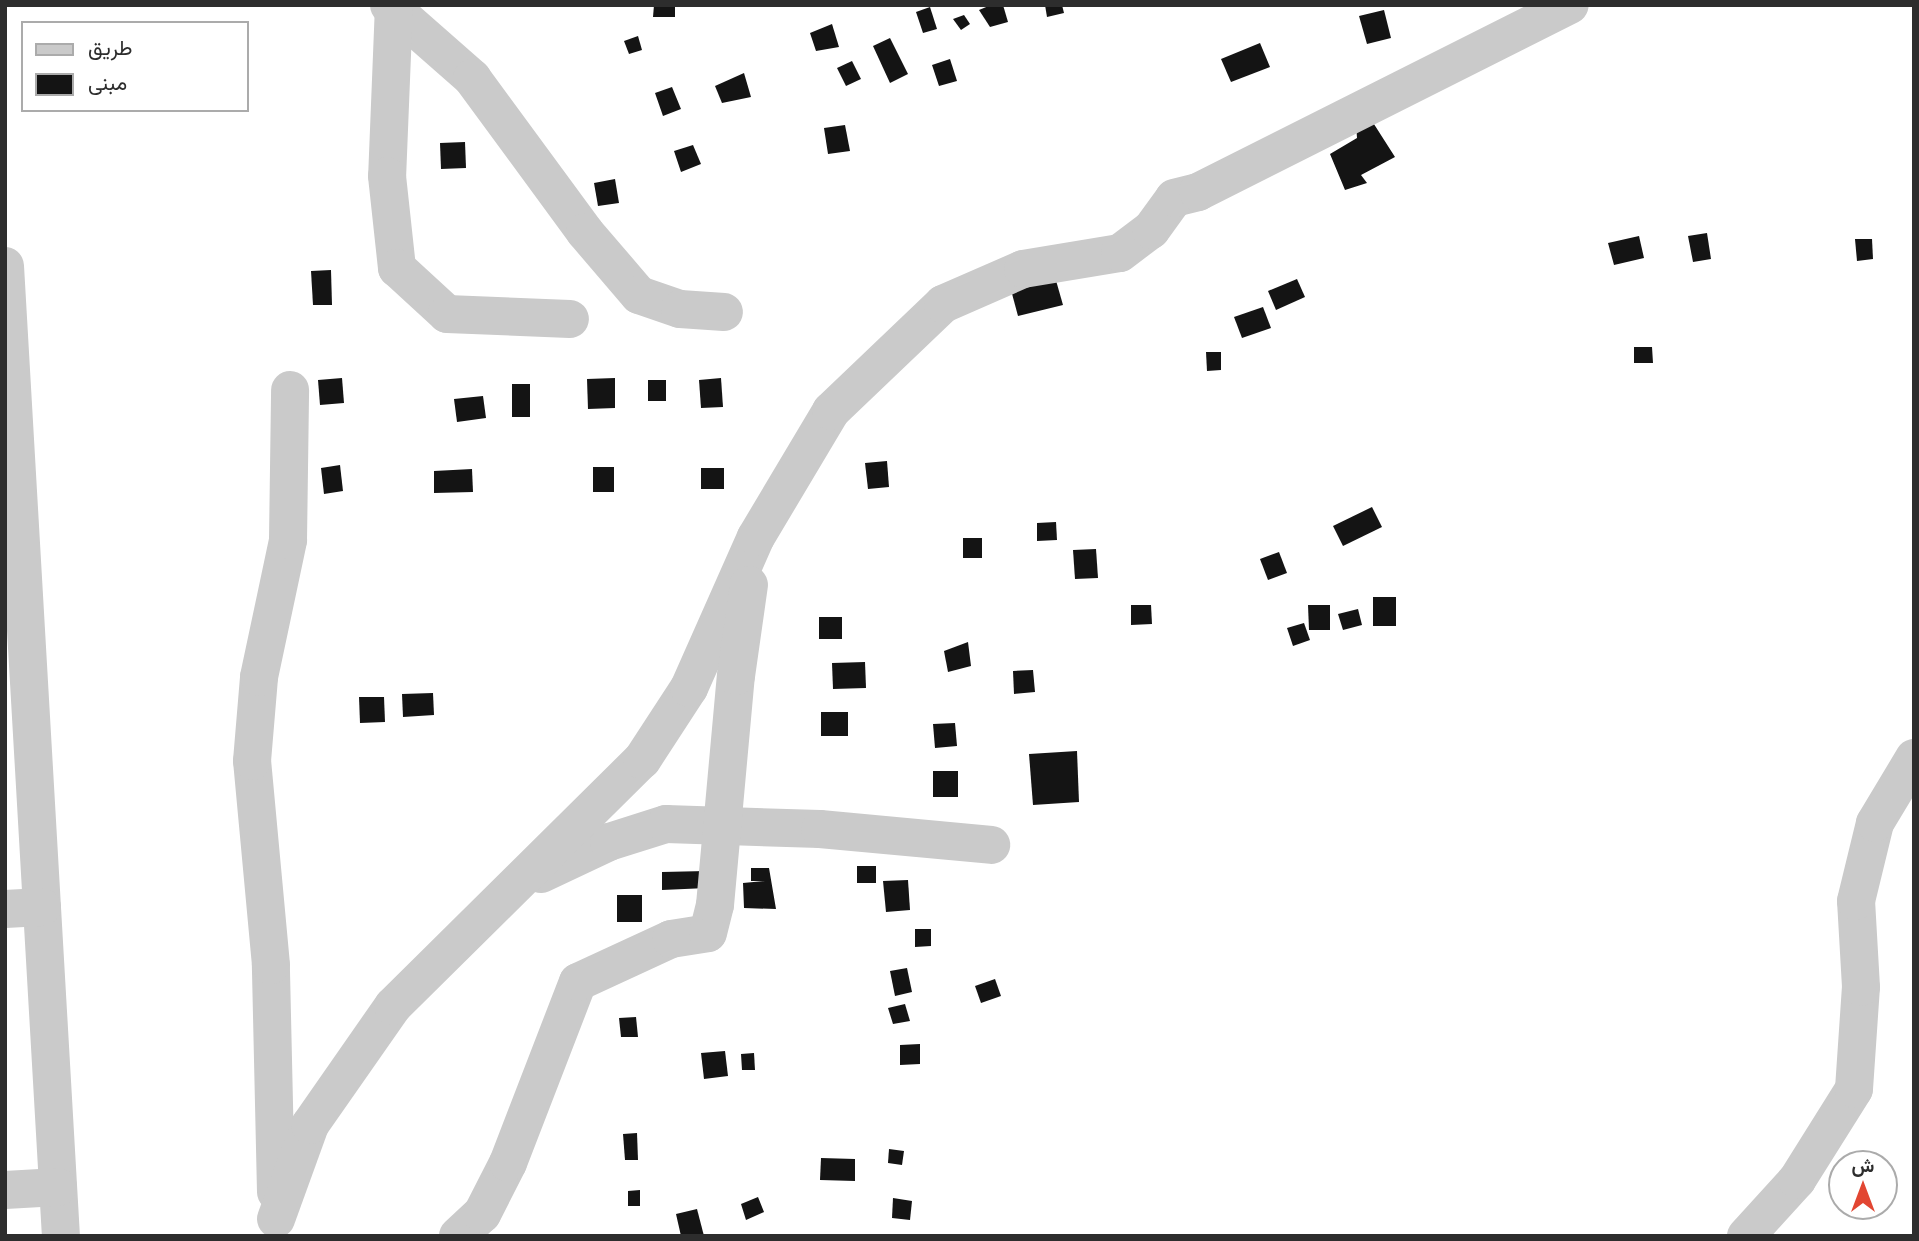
<!DOCTYPE html>
<html>
<head>
<meta charset="utf-8">
<style>
	body { margin:0 }
	#map { position:relative; width:1919px; height:1241px; overflow:hidden; background:#fff; font-family:Signika,Vazirmatn,sans-serif }
	div>[style] { position:absolute }
	.building>* { inset:0; background:#141414 }
	.street>* { height:38px; margin:-19px; padding:0 19px; transform-origin:19px; border-radius:19px; background:#cacaca }
	span { translate:-50% -50%; white-space:nowrap; text-align:center; line-height:1.15; -webkit-text-stroke:7px #fff; paint-order:stroke }
	.frame { position:absolute; inset:0; border:7px solid #2d2d2d; pointer-events:none }
	.legend { position:absolute; left:21px; top:21px; width:228px; height:91px; box-sizing:border-box; background:#fff; border:2px solid #ababab; margin:0; padding:9px 12px; list-style:none; font-size:21px; color:#2d2d2d }
	.legend li { display:flex; align-items:center; gap:14px; height:35px }
	.legend b { width:35px; border:2px solid #ababab }
	.north { position:absolute; left:1828px; top:1150px; width:70px; height:70px; box-sizing:border-box; background:#fff; border:2px solid #ababab; border-radius:50%; rotate:0deg; font-size:19px; font-weight:700; line-height:28px; text-align:center; color:#2d2d2d }
	.north::after { content:''; display:block; margin:auto; width:24px; height:32px; background:#e24632; clip-path:polygon(50% 0,100% 100%,50% 72%,0 100%) }
</style>
</head>
<body>
<div id="map">
	<div class="building">
		<i style="clip-path:polygon(654px 5px,675px 5px,675px 17px,653px 17px)"></i>
		<i style="clip-path:polygon(991px 5px,1003px 5px,1008px 22px,990px 27px,979px 10px)"></i>
		<i style="clip-path:polygon(1045px 5px,1062px 5px,1064px 13px,1047px 17px)"></i>
		<i style="clip-path:polygon(930px 7px,937px 29px,923px 33px,916px 12px)"></i>
		<i style="clip-path:polygon(1384px 10px,1391px 38px,1367px 44px,1359px 16px)"></i>
		<i style="clip-path:polygon(964px 15px,970px 24px,961px 30px,953px 19px)"></i>
		<i style="clip-path:polygon(832px 24px,839px 47px,816px 51px,810px 33px)"></i>
		<i style="clip-path:polygon(638px 36px,642px 50px,629px 54px,624px 41px)"></i>
		<i style="clip-path:polygon(890px 38px,908px 74px,890px 83px,873px 46px)"></i>
		<i style="clip-path:polygon(1260px 43px,1270px 67px,1231px 82px,1221px 59px)"></i>
		<i style="clip-path:polygon(950px 59px,957px 81px,939px 86px,932px 65px)"></i>
		<i style="clip-path:polygon(852px 61px,861px 79px,846px 86px,837px 68px)"></i>
		<i style="clip-path:polygon(744px 73px,751px 97px,722px 103px,715px 86px)"></i>
		<i style="clip-path:polygon(672px 87px,681px 109px,663px 116px,655px 93px)"></i>
		<i style="clip-path:polygon(1372px 121px,1395px 157px,1361px 175px,1367px 183px,1345px 190px,1330px 154px,1357px 138px,1356px 124px)"></i>
		<i style="clip-path:polygon(845px 125px,850px 151px,828px 154px,824px 128px)"></i>
		<i style="clip-path:polygon(465px 142px,466px 168px,441px 169px,440px 143px)"></i>
		<i style="clip-path:polygon(693px 145px,701px 164px,681px 172px,674px 151px)"></i>
		<i style="clip-path:polygon(615px 179px,619px 203px,598px 206px,594px 183px)"></i>
		<i style="clip-path:polygon(1707px 233px,1711px 259px,1693px 262px,1688px 236px)"></i>
		<i style="clip-path:polygon(1639px 236px,1644px 258px,1614px 265px,1608px 243px)"></i>
		<i style="clip-path:polygon(1855px 239px,1872px 239px,1873px 259px,1857px 261px)"></i>
		<i style="clip-path:polygon(331px 270px,332px 305px,313px 305px,311px 271px)"></i>
		<i style="clip-path:polygon(1055px 277px,1063px 305px,1018px 316px,1011px 290px)"></i>
		<i style="clip-path:polygon(1297px 279px,1305px 297px,1276px 310px,1268px 291px)"></i>
		<i style="clip-path:polygon(1263px 307px,1271px 328px,1242px 338px,1234px 317px)"></i>
		<i style="clip-path:polygon(1634px 347px,1652px 347px,1653px 363px,1634px 363px)"></i>
		<i style="clip-path:polygon(1206px 352px,1221px 352px,1221px 370px,1207px 371px)"></i>
		<i style="clip-path:polygon(342px 378px,344px 403px,320px 405px,318px 380px)"></i>
		<i style="clip-path:polygon(615px 378px,615px 408px,588px 409px,587px 379px)"></i>
		<i style="clip-path:polygon(721px 378px,723px 407px,701px 408px,699px 380px)"></i>
		<i style="clip-path:polygon(648px 380px,666px 380px,666px 401px,648px 401px)"></i>
		<i style="clip-path:polygon(512px 384px,530px 384px,530px 417px,512px 417px)"></i>
		<i style="clip-path:polygon(483px 396px,486px 418px,457px 422px,454px 399px)"></i>
		<i style="clip-path:polygon(887px 461px,889px 487px,868px 489px,865px 463px)"></i>
		<i style="clip-path:polygon(340px 465px,343px 491px,324px 494px,321px 468px)"></i>
		<i style="clip-path:polygon(593px 467px,614px 467px,614px 492px,593px 492px)"></i>
		<i style="clip-path:polygon(701px 468px,724px 468px,724px 489px,701px 489px)"></i>
		<i style="clip-path:polygon(472px 469px,473px 492px,434px 493px,434px 471px)"></i>
		<i style="clip-path:polygon(1372px 507px,1382px 527px,1343px 546px,1333px 526px)"></i>
		<i style="clip-path:polygon(1056px 522px,1057px 540px,1037px 541px,1037px 523px)"></i>
		<i style="clip-path:polygon(963px 538px,982px 538px,982px 558px,963px 558px)"></i>
		<i style="clip-path:polygon(1096px 549px,1098px 578px,1075px 579px,1073px 550px)"></i>
		<i style="clip-path:polygon(1279px 552px,1287px 573px,1268px 580px,1260px 559px)"></i>
		<i style="clip-path:polygon(1373px 597px,1396px 597px,1396px 626px,1373px 626px)"></i>
		<i style="clip-path:polygon(1131px 605px,1151px 605px,1152px 624px,1131px 625px)"></i>
		<i style="clip-path:polygon(1308px 605px,1330px 605px,1330px 630px,1309px 630px)"></i>
		<i style="clip-path:polygon(1358px 609px,1362px 625px,1343px 630px,1338px 614px)"></i>
		<i style="clip-path:polygon(819px 617px,842px 617px,842px 639px,819px 639px)"></i>
		<i style="clip-path:polygon(1304px 623px,1310px 640px,1293px 646px,1287px 628px)"></i>
		<i style="clip-path:polygon(968px 642px,971px 666px,948px 672px,944px 651px)"></i>
		<i style="clip-path:polygon(865px 662px,866px 688px,833px 689px,832px 663px)"></i>
		<i style="clip-path:polygon(1033px 670px,1035px 692px,1014px 694px,1013px 671px)"></i>
		<i style="clip-path:polygon(433px 693px,434px 715px,403px 717px,402px 694px)"></i>
		<i style="clip-path:polygon(359px 697px,384px 697px,385px 722px,360px 723px)"></i>
		<i style="clip-path:polygon(821px 712px,848px 712px,848px 736px,821px 736px)"></i>
		<i style="clip-path:polygon(955px 723px,957px 746px,935px 748px,933px 724px)"></i>
		<i style="clip-path:polygon(1077px 751px,1079px 802px,1033px 805px,1029px 754px)"></i>
		<i style="clip-path:polygon(933px 771px,958px 771px,958px 797px,933px 797px)"></i>
		<i style="clip-path:polygon(857px 866px,876px 866px,876px 883px,857px 883px)"></i>
		<i style="clip-path:polygon(751px 868px,769px 868px,776px 909px,744px 908px,743px 883px,765px 881px,751px 881px)"></i>
		<i style="clip-path:polygon(706px 871px,707px 888px,662px 890px,662px 872px)"></i>
		<i style="clip-path:polygon(908px 880px,910px 910px,886px 912px,883px 881px)"></i>
		<i style="clip-path:polygon(617px 895px,642px 895px,642px 922px,617px 922px)"></i>
		<i style="clip-path:polygon(915px 929px,931px 929px,931px 946px,915px 947px)"></i>
		<i style="clip-path:polygon(907px 968px,912px 992px,895px 996px,890px 971px)"></i>
		<i style="clip-path:polygon(995px 979px,1001px 996px,981px 1003px,975px 986px)"></i>
		<i style="clip-path:polygon(905px 1004px,910px 1021px,893px 1024px,888px 1008px)"></i>
		<i style="clip-path:polygon(636px 1017px,638px 1037px,621px 1037px,619px 1018px)"></i>
		<i style="clip-path:polygon(920px 1044px,920px 1064px,900px 1065px,900px 1045px)"></i>
		<i style="clip-path:polygon(725px 1051px,728px 1076px,704px 1079px,701px 1053px)"></i>
		<i style="clip-path:polygon(754px 1053px,755px 1070px,742px 1070px,741px 1054px)"></i>
		<i style="clip-path:polygon(637px 1133px,638px 1160px,625px 1160px,623px 1134px)"></i>
		<i style="clip-path:polygon(889px 1149px,904px 1151px,902px 1165px,888px 1163px)"></i>
		<i style="clip-path:polygon(821px 1158px,855px 1159px,855px 1181px,820px 1180px)"></i>
		<i style="clip-path:polygon(640px 1190px,640px 1206px,628px 1206px,628px 1191px)"></i>
		<i style="clip-path:polygon(758px 1197px,764px 1212px,746px 1220px,741px 1204px)"></i>
		<i style="clip-path:polygon(893px 1198px,912px 1201px,910px 1220px,892px 1218px)"></i>
		<i style="clip-path:polygon(697px 1209px,704px 1236px,681px 1236px,676px 1214px)"></i>
	</div>
	<div class="street">
		<i style="left:389px;top:5px;width:111px;rotate:41.3deg"></i>
		<i style="left:472px;top:78px;width:191px;rotate:53.7deg"></i>
		<i style="left:585px;top:232px;width:83px;rotate:49.4deg"></i>
		<i style="left:639px;top:295px;width:43px;rotate:18.9deg"></i>
		<i style="left:680px;top:309px;width:44px;rotate:3.9deg"></i>
		<i style="left:394px;top:5px;width:171px;rotate:92.3deg"></i>
		<i style="left:387px;top:176px;width:93px;rotate:83.8deg"></i>
		<i style="left:397px;top:268px;width:68px;rotate:42.6deg"></i>
		<i style="left:447px;top:314px;width:123px;rotate:2.3deg"></i>
		<i style="left:5px;top:266px;width:972px;rotate:86.7deg"></i>
		<i style="left:541px;top:874px;width:75px;rotate:-25.2deg"></i>
		<i style="left:609px;top:842px;width:60px;rotate:-17.5deg"></i>
		<i style="left:666px;top:824px;width:154px;rotate:1.9deg"></i>
		<i style="left:820px;top:829px;width:172px;rotate:5.3deg"></i>
		<i style="left:5px;top:909px;width:37px;rotate:-3deg"></i>
		<i style="left:5px;top:1190px;width:53px;rotate:-3.2deg"></i>
		<i style="left:276px;top:1192px;width:227px;rotate:-91.3deg"></i>
		<i style="left:271px;top:965px;width:205px;rotate:-95.3deg"></i>
		<i style="left:252px;top:761px;width:84px;rotate:-85.2deg"></i>
		<i style="left:259px;top:677px;width:140px;rotate:-78deg"></i>
		<i style="left:288px;top:540px;width:150px;rotate:-89.2deg"></i>
		<i style="left:276px;top:1219px;width:100px;rotate:-70.1deg"></i>
		<i style="left:310px;top:1125px;width:145px;rotate:-55.1deg"></i>
		<i style="left:393px;top:1006px;width:350px;rotate:-44.7deg"></i>
		<i style="left:642px;top:760px;width:86px;rotate:-56.9deg"></i>
		<i style="left:689px;top:688px;width:165px;rotate:-66.1deg"></i>
		<i style="left:756px;top:537px;width:147px;rotate:-59.2deg"></i>
		<i style="left:831px;top:411px;width:155px;rotate:-43.7deg"></i>
		<i style="left:943px;top:304px;width:87px;rotate:-23.6deg"></i>
		<i style="left:1023px;top:269px;width:98px;rotate:-9.4deg"></i>
		<i style="left:1120px;top:253px;width:39px;rotate:-37deg"></i>
		<i style="left:1151px;top:230px;width:39px;rotate:-54deg"></i>
		<i style="left:1174px;top:198px;width:25px;rotate:-14deg"></i>
		<i style="left:1198px;top:192px;width:416px;rotate:-26.7deg"></i>
		<i style="left:458px;top:1236px;width:33px;rotate:-43deg"></i>
		<i style="left:482px;top:1214px;width:57px;rotate:-63deg"></i>
		<i style="left:508px;top:1163px;width:194px;rotate:-68.9deg"></i>
		<i style="left:578px;top:982px;width:102px;rotate:-24.8deg"></i>
		<i style="left:671px;top:939px;width:37px;rotate:-9deg"></i>
		<i style="left:708px;top:933px;width:29px;rotate:-76deg"></i>
		<i style="left:715px;top:905px;width:230px;rotate:-84.8deg"></i>
		<i style="left:736px;top:676px;width:92px;rotate:-81.9deg"></i>
		<i style="left:1746px;top:1236px;width:76px;rotate:-47.7deg"></i>
		<i style="left:1797px;top:1180px;width:107px;rotate:-57.9deg"></i>
		<i style="left:1854px;top:1089px;width:102px;rotate:-86.1deg"></i>
		<i style="left:1861px;top:987px;width:86px;rotate:-93.3deg"></i>
		<i style="left:1856px;top:901px;width:80px;rotate:-76.3deg"></i>
		<i style="left:1875px;top:823px;width:76px;rotate:-59deg"></i>
	</div>
	<div class="frame"></div>
	<ul class="legend">
	<li><b style="height:9px;background:#cacaca"></b>طريق</li>
	<li><b style="height:19px;background:#141414"></b>مبنى</li>
	</ul>
	<div class="north">ش</div>
</div>
</body>
</html>
